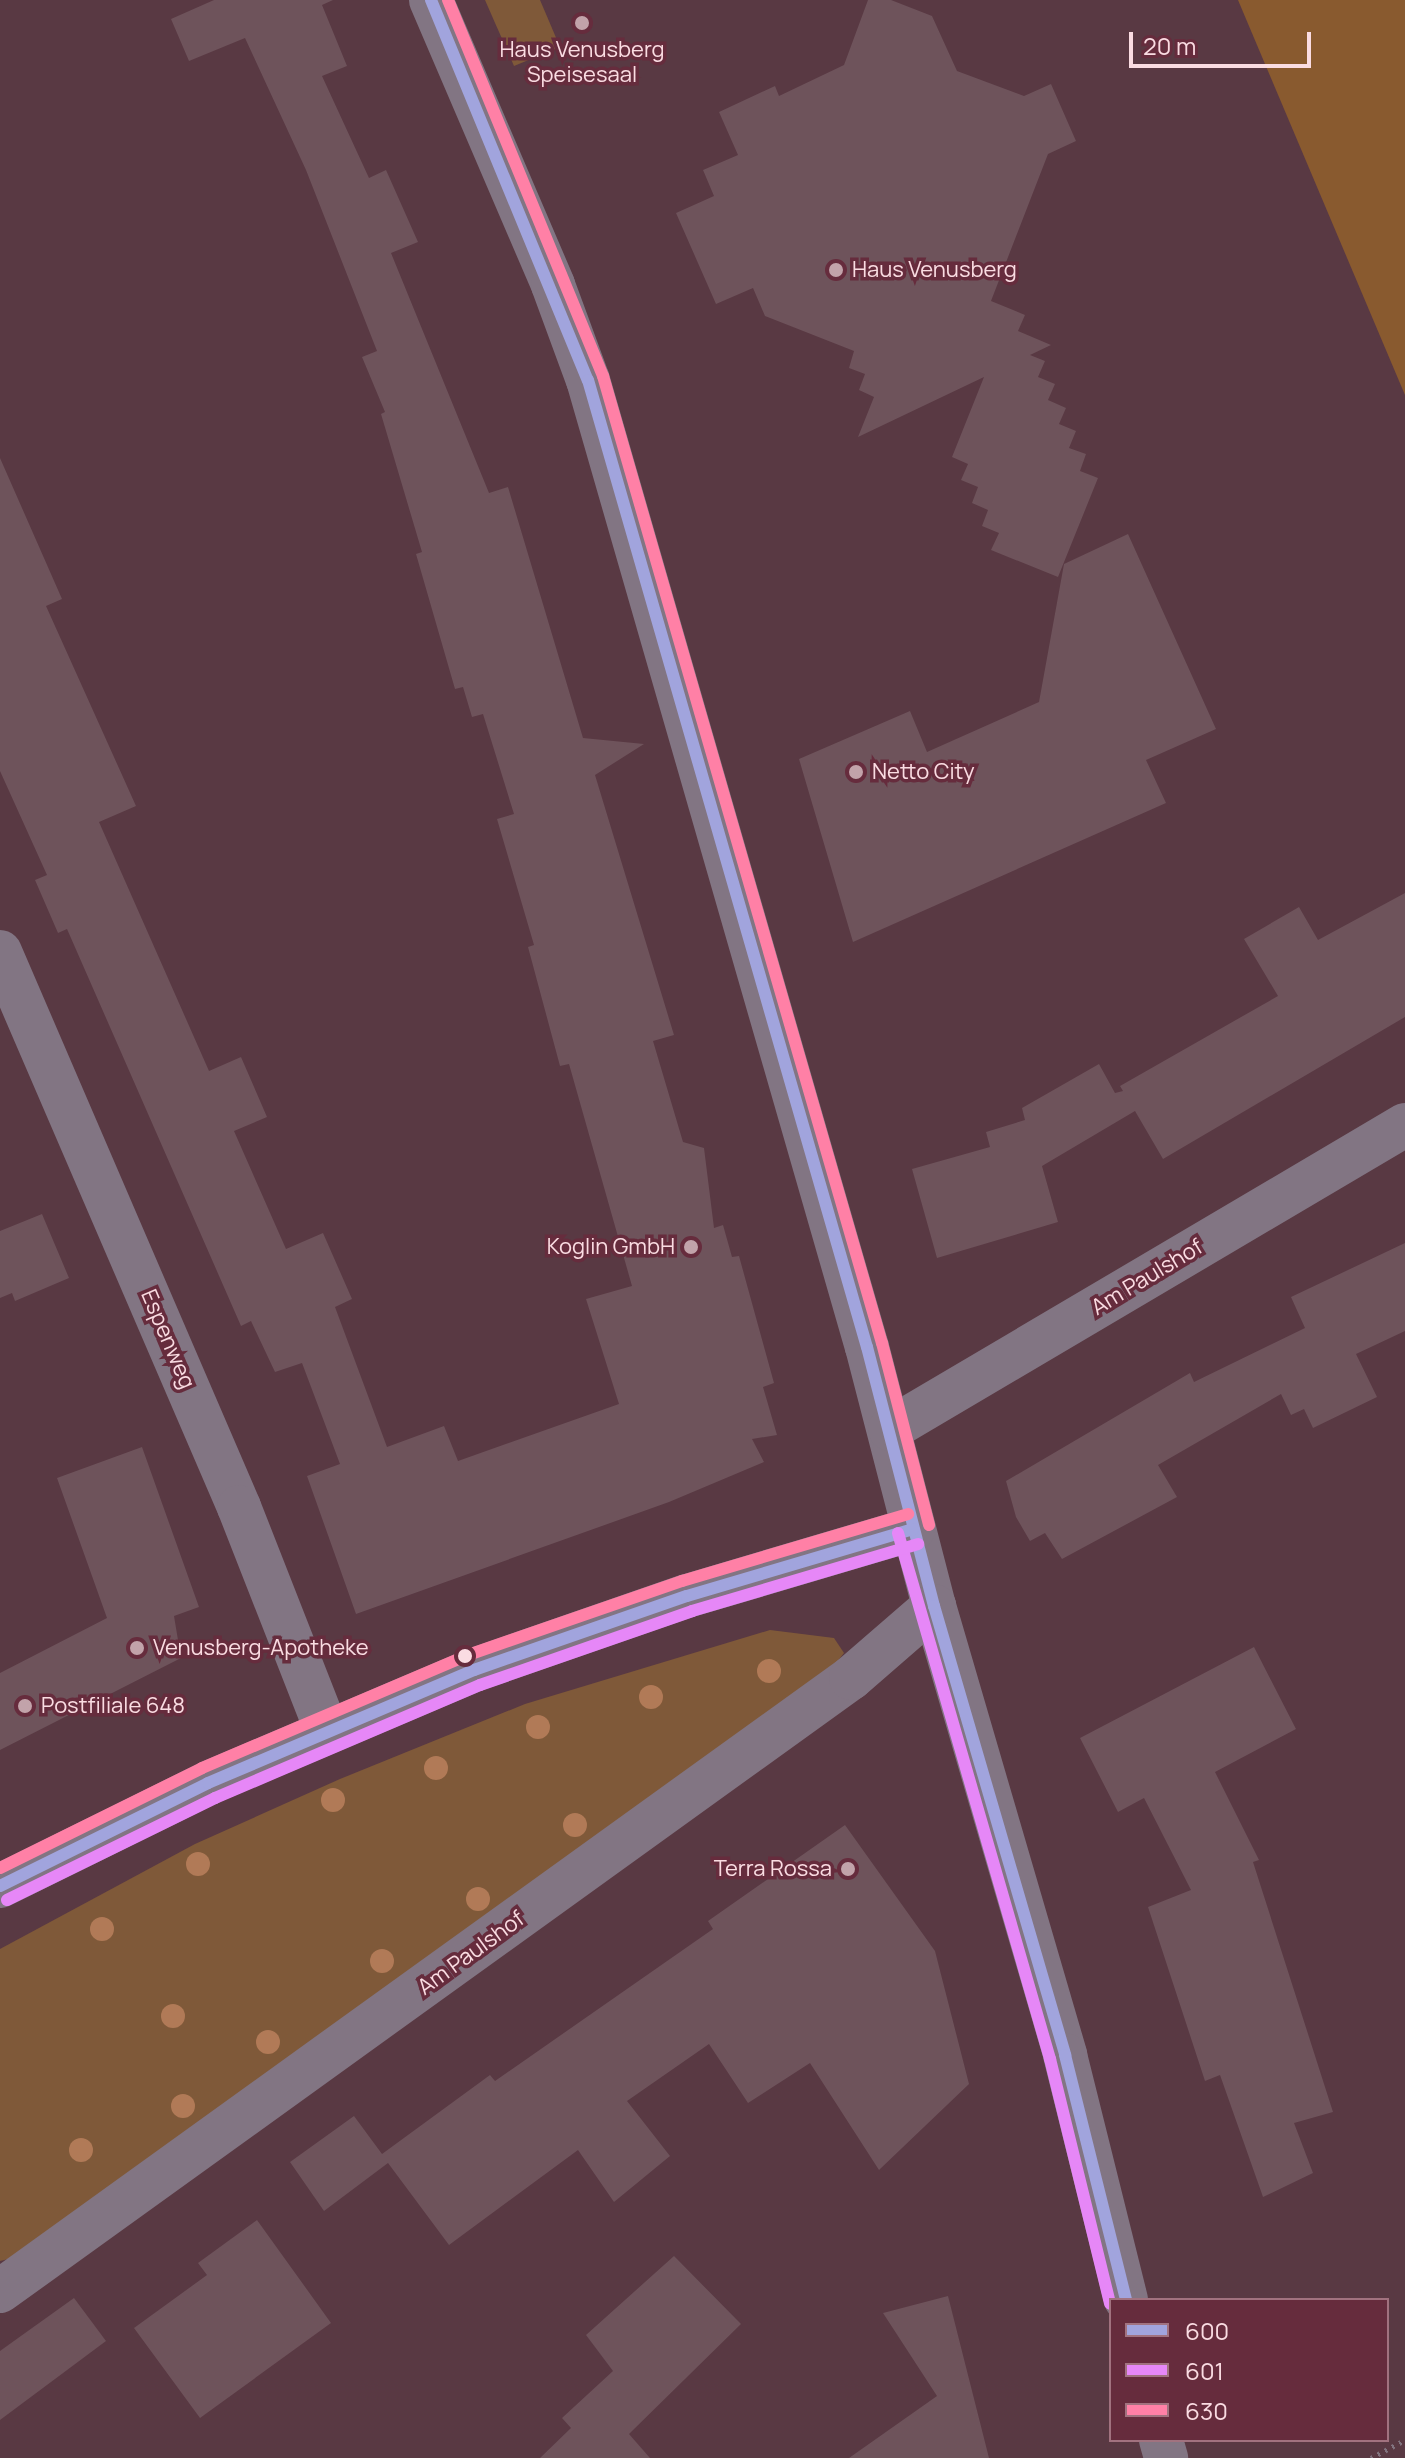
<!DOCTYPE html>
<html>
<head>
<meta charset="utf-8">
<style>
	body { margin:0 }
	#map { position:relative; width:1405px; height:2458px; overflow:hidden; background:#593943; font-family:Manrope,sans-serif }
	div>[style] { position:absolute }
	.green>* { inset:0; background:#7f5939 }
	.forest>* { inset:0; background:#895a2f }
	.building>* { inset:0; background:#6e535b }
	.path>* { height:5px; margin-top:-2.5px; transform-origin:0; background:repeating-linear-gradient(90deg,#81737e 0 2px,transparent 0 8px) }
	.minor>* { height:44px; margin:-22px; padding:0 22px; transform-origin:22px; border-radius:22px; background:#827583 }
	.bus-1>* { height:12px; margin:-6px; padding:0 6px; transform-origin:6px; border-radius:6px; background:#a1a4dd }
	.bus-2>* { height:12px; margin:-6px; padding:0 6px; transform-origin:6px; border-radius:6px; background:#e687f7 }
	.bus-3>* { height:12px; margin:-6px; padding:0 6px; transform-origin:6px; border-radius:6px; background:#ff80a6 }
	.trees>* { width:24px; height:24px; margin:-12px; border-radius:50%; background:#b17a57 }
	.dots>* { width:22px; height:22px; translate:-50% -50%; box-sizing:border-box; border:4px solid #662c3d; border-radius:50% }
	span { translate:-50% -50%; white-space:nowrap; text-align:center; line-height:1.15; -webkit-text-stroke:7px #662c3d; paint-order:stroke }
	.poi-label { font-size:22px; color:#fadce2 }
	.left { translate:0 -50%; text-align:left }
	.right { translate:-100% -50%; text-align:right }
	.street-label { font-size:22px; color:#fadce2 }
	.legend { position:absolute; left:1109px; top:2298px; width:280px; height:144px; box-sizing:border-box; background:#662c3d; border:2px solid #a1727f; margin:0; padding:10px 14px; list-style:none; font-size:24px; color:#fadce2 }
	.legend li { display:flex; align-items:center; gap:16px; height:40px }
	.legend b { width:40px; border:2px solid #a1727f }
	.scale { position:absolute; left:1129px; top:32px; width:182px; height:36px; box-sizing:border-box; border:4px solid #fadce2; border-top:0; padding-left:10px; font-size:24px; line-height:28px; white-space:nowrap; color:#fadce2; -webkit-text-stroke:6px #662c3d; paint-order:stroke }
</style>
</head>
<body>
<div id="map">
	<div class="green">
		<i style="clip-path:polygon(485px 0,540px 0,560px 47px,514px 66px)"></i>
		<i style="clip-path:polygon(770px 1630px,834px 1638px,844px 1653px,833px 1667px,21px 2256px,0 2261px,0 1949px,195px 1844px,340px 1779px,525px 1704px)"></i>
	</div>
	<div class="forest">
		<i style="clip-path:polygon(1238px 0,1405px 0,1405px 395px)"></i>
	</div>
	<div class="building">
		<i style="clip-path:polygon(214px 0,333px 0,322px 5px,347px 66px,322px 76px,369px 178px,386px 170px,418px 242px,391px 253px,489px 493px,508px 487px,583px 738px,644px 744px,595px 775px,674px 1035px,653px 1041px,683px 1142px,704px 1148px,714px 1228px,723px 1225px,732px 1257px,739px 1256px,774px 1383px,763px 1387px,777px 1435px,752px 1439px,764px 1462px,669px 1502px,356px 1614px,307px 1476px,340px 1464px,302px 1363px,275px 1372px,251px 1321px,241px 1326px,67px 929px,58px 933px,35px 880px,47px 875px,0 771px,0 458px,62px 599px,46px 606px,136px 806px,99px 822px,209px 1071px,241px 1057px,267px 1117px,234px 1131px,286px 1249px,323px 1233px,352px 1299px,335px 1307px,387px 1447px,444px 1426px,458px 1461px,619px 1404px,586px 1299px,632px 1286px,569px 1064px,560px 1066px,528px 947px,534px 945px,497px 819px,514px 814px,483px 714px,472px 717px,463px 687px,455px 689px,416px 554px,422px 552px,381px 414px,385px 412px,362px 357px,377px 351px,306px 170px,245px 38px,189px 61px,171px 19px)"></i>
		<i style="clip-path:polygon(868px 0,891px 0,932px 16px,957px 71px,1024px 96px,1051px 84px,1076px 141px,1048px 154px,991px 301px,1025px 315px,1018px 331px,1051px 345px,1030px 355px,1045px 361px,1038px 377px,1055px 384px,1048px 400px,1066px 408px,1059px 424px,1076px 431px,1069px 448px,1086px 454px,1080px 471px,1098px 478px,1058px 577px,991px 550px,999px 533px,982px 526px,988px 510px,972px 503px,978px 487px,961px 480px,968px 464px,952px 457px,984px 377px,858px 437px,874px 397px,859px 390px,865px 374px,849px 368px,854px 351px,765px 316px,753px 288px,716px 304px,676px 213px,714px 196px,703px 170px,738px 155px,719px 112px,775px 86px,779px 96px,844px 65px)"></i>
		<i style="clip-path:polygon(1128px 534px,1216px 729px,1146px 760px,1166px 803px,853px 942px,799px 759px,910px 711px,927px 752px,1039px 702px,1064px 564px)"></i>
		<i style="clip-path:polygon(1405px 893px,1405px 1017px,1163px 1159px,1135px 1111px,1042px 1166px,1058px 1222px,937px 1258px,912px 1169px,990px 1147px,986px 1132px,1025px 1120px,1022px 1108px,1099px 1064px,1115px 1093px,1123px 1091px,1120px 1086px,1278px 996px,1244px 939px,1299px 907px,1318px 940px)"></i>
		<i style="clip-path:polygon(42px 1214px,69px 1278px,15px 1301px,12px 1293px,0 1298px,0 1231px)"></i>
		<i style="clip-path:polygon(1405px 1243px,1405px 1331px,1356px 1354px,1377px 1397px,1313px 1428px,1304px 1409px,1291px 1415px,1281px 1394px,1158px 1465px,1177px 1497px,1062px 1559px,1045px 1533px,1030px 1541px,1016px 1517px,1006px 1481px,1190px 1373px,1194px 1382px,1305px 1328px,1291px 1297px)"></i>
		<i style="clip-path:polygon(142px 1447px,199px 1607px,174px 1616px,181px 1658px,0 1750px,0 1673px,107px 1618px,57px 1478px)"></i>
		<i style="clip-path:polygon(1254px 1647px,1296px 1729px,1215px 1772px,1259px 1860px,1253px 1862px,1333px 2112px,1294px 2123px,1313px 2173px,1263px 2197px,1220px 2075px,1205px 2081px,1148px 1907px,1191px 1890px,1144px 1798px,1118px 1812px,1080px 1738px)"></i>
		<i style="clip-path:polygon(845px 1825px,935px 1951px,969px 2084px,879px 2170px,810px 2063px,748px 2103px,709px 2044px,627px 2101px,670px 2156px,614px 2202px,578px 2150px,449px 2245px,388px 2163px,324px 2211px,290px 2162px,354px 2116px,382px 2154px,490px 2075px,495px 2081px,713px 1929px,708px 1921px)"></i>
		<i style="clip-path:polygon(257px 2220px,331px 2323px,200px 2418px,134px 2328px,207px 2275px,198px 2263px)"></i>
		<i style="clip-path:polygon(674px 2256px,741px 2324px,629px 2434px,650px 2458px,540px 2458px,571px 2428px,562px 2418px,613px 2371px,586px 2335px)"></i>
		<i style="clip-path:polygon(948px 2296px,989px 2458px,849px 2458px,937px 2396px,883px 2313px)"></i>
		<i style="clip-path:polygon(74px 2298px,106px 2341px,0 2420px,0 2351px)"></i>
	</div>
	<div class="path">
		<i style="left:1371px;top:2458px;width:38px;rotate:-28deg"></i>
	</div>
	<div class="minor">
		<i style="left:431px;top:0;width:310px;rotate:66.8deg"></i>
		<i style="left:553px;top:285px;width:101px;rotate:69.8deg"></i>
		<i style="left:588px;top:380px;width:1006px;rotate:73.91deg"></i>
		<i style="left:867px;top:1347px;width:268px;rotate:75.5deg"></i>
		<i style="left:934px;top:1606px;width:468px;rotate:73.7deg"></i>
		<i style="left:1065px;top:2055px;width:252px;rotate:76deg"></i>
		<i style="left:0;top:952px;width:604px;rotate:66.7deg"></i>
		<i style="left:239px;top:1507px;width:241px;rotate:68.6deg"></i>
		<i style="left:890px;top:1429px;width:598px;rotate:-30.55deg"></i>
		<i style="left:0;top:1886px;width:232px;rotate:-26.3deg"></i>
		<i style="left:208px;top:1783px;width:289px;rotate:-23deg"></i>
		<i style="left:474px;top:1670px;width:225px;rotate:-19.2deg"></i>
		<i style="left:687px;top:1596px;width:236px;rotate:-16.5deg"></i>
		<i style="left:0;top:2291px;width:1049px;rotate:-35.77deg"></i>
		<i style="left:851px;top:1678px;width:110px;rotate:-40.9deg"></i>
		<i style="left:1161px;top:2440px;width:19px;rotate:74deg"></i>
	</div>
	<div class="bus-1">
		<i style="left:431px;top:0;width:411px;rotate:67.6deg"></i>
		<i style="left:588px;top:380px;width:1006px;rotate:73.91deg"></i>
		<i style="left:867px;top:1347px;width:268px;rotate:75.5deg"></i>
		<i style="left:934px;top:1606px;width:468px;rotate:73.7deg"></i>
		<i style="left:1065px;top:2055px;width:252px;rotate:76deg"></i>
		<i style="left:0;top:1886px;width:232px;rotate:-26.3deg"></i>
		<i style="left:208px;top:1783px;width:289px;rotate:-23deg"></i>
		<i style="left:474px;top:1670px;width:225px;rotate:-19.2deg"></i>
		<i style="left:687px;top:1596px;width:236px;rotate:-16.5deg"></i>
	</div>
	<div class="bus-2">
		<i style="left:898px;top:1533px;width:548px;rotate:73.88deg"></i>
		<i style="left:1050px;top:2059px;width:252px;rotate:76.2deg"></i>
		<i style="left:7px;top:1900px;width:232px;rotate:-26.1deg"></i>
		<i style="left:215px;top:1798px;width:288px;rotate:-23.1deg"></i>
		<i style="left:480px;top:1685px;width:225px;rotate:-19.2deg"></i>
		<i style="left:692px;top:1611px;width:236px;rotate:-16.5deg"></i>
	</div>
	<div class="bus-3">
		<i style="left:448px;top:0;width:407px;rotate:67.6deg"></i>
		<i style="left:603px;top:376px;width:1006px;rotate:73.91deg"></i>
		<i style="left:882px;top:1343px;width:188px;rotate:75.5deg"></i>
		<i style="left:0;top:1868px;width:225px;rotate:-26.3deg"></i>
		<i style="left:202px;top:1768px;width:289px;rotate:-23deg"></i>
		<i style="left:468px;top:1655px;width:226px;rotate:-19.1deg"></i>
		<i style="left:682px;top:1581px;width:236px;rotate:-16.5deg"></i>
	</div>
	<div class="trees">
		<i style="left:769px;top:1671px"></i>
		<i style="left:651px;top:1697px"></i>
		<i style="left:538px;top:1727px"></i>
		<i style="left:436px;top:1768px"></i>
		<i style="left:333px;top:1800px"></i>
		<i style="left:575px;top:1825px"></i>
		<i style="left:198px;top:1864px"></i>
		<i style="left:478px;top:1899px"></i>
		<i style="left:102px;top:1929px"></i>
		<i style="left:382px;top:1961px"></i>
		<i style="left:173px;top:2016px"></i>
		<i style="left:268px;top:2042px"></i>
		<i style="left:183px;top:2106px"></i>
		<i style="left:81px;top:2150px"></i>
	</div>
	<div class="dots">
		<i style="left:582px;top:23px;background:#c2a3aa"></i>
		<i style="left:836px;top:270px;background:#c2a3aa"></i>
		<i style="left:856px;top:772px;background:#c2a3aa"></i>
		<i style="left:691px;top:1247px;background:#c2a3aa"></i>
		<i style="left:137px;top:1648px;background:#c2a3aa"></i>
		<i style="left:465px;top:1656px;background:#fadce2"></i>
		<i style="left:25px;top:1706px;background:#c2a3aa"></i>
		<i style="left:848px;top:1869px;background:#c2a3aa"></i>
	</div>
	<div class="poi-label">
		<span style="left:582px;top:62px">Haus Venusberg<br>Speisesaal</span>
		<span class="left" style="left:852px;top:270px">Haus Venusberg</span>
		<span class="left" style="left:872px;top:772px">Netto City</span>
		<span class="right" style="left:675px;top:1247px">Koglin GmbH</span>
		<span class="left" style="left:153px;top:1648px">Venusberg-Apotheke</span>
		<span class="left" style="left:41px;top:1706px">Postfiliale 648</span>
		<span class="right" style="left:832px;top:1869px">Terra Rossa</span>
	</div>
	<div class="street-label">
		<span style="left:1147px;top:1277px;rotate:-31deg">Am Paulshof</span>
		<span style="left:168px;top:1339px;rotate:67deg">Espenweg</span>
		<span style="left:471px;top:1953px;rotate:-36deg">Am Paulshof</span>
	</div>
	<ul class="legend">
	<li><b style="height:10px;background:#a1a4dd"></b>600</li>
	<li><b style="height:10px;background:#e687f7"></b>601</li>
	<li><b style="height:10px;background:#ff80a6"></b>630</li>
	</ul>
	<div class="scale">20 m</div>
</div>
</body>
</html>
